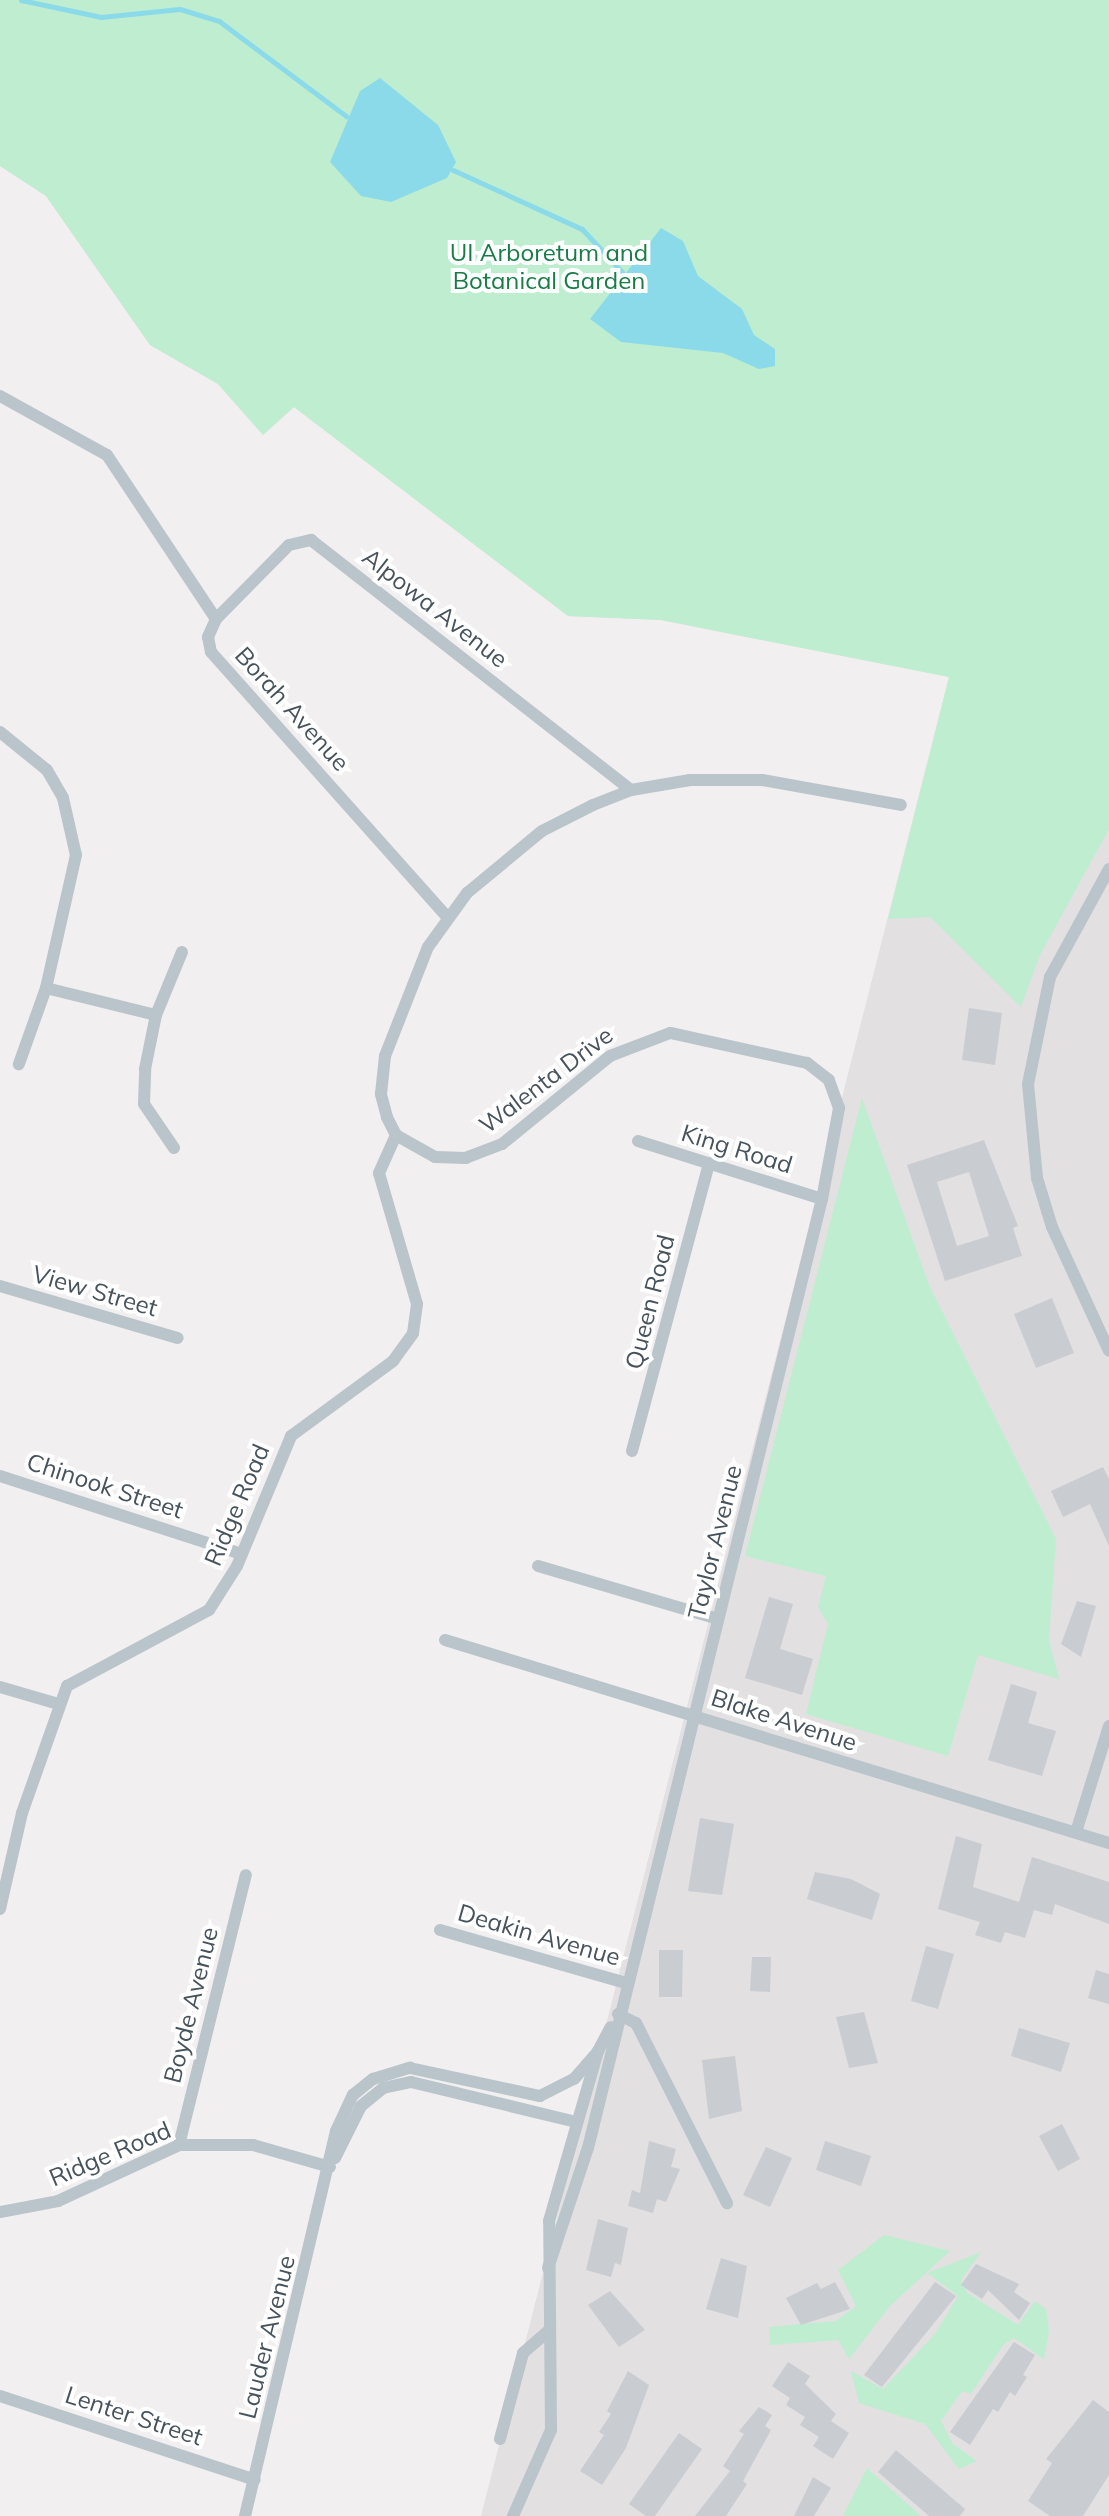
<!DOCTYPE html>
<html>
<head>
<meta charset="utf-8">
<style>
	body { margin:0 }
	#map { position:relative; width:1109px; height:2516px; overflow:hidden; background:#f1efef; font-family:Mulish,sans-serif }
	div>[style] { position:absolute }
	.education>* { inset:0; background:#e2e0e1 }
	.green>* { inset:0; background:#beeecf }
	.water>* { inset:0; background:#8bdaea }
	.stream>* { height:5px; margin:-2.5px; padding:0 2.5px; transform-origin:2.5px; border-radius:2.5px; background:#8bdaea }
	.building>* { inset:0; background:#c9ccd1 }
	.street>* { height:12px; margin:-6px; padding:0 6px; transform-origin:6px; border-radius:6px; background:#bac4cb }
	span { translate:-50% -50%; white-space:nowrap; text-align:center; line-height:1.15; -webkit-text-stroke:8px #fff; paint-order:stroke }
	.park-label { font-size:24px; color:#187c47 }
	.street-label { font-size:24px; color:#47535c }
</style>
</head>
<body>
<div id="map">
	<div class="education">
		<i style="clip-path:polygon(0 0,1109px 0,1109px 2516px,481px 2516px,949px 677px,661px 620px,568px 616px,294px 407px,263px 435px,218px 384px,150px 345px,46px 196px,0 166px)"></i>
	</div>
	<div class="green">
		<i style="clip-path:polygon(0 0,1109px 0,1109px 829px,1040px 955px,1021px 1007px,930px 917px,888px 919px,949px 677px,661px 620px,568px 616px,294px 407px,263px 435px,218px 384px,150px 345px,46px 196px,0 166px)"></i>
		<i style="clip-path:polygon(862px 1098px,929px 1285px,1056px 1539px,1049px 1640px,1059px 1679px,978px 1655px,948px 1756px,806px 1714px,828px 1624px,818px 1607px,826px 1576px,745px 1556px)"></i>
		<i style="clip-path:polygon(884px 2235px,950px 2251px,890px 2306px,849px 2359px,838px 2340px,770px 2345px,769px 2327px,836px 2321px,856px 2306px,838px 2270px)"></i>
		<i style="clip-path:polygon(981px 2252px,961px 2280px,967px 2293px,1018px 2325px,1035px 2301px,1046px 2309px,1049px 2330px,1044px 2359px,1014px 2338px,1003px 2345px,971px 2394px,962px 2391px,941px 2421px,953px 2444px,977px 2461px,959px 2469px,925px 2424px,859px 2403px,851px 2371px,883px 2389px,935px 2334px,958px 2296px,927px 2273px)"></i>
		<i style="clip-path:polygon(867px 2468px,921px 2516px,843px 2516px)"></i>
	</div>
	<div class="water">
		<i style="clip-path:polygon(380px 78px,438px 125px,456px 162px,447px 178px,391px 202px,361px 196px,330px 162px,360px 91px)"></i>
		<i style="clip-path:polygon(661px 228px,683px 241px,698px 276px,742px 309px,754px 335px,775px 349px,775px 366px,759px 369px,723px 353px,621px 342px,590px 319px)"></i>
	</div>
	<div class="stream">
		<i style="left:21px;top:0;width:82px;rotate:12deg"></i>
		<i style="left:101px;top:17px;width:79px;rotate:-5.8deg"></i>
		<i style="left:180px;top:9px;width:41px;rotate:17.1deg"></i>
		<i style="left:219px;top:21px;width:159px;rotate:36.8deg"></i>
		<i style="left:453px;top:170px;width:142px;rotate:24.6deg"></i>
		<i style="left:582px;top:229px;width:59px;rotate:47.1deg"></i>
	</div>
	<div class="building">
		<i style="clip-path:polygon(969px 1008px,1002px 1013px,995px 1065px,962px 1060px)"></i>
		<i style="clip-path:polygon(evenodd,984px 1140px,1018px 1226px,1013px 1228px,1022px 1256px,945px 1281px,907px 1165px,984px 1140px,969px 1172px,989px 1236px,957px 1246px,937px 1182px,969px 1172px)"></i>
		<i style="clip-path:polygon(1052px 1298px,1074px 1353px,1036px 1368px,1014px 1314px)"></i>
		<i style="clip-path:polygon(1103px 1467px,1109px 1479px,1109px 1546px,1090px 1504px,1063px 1517px,1051px 1491px)"></i>
		<i style="clip-path:polygon(769px 1597px,793px 1604px,780px 1649px,813px 1659px,802px 1695px,745px 1678px)"></i>
		<i style="clip-path:polygon(1077px 1601px,1096px 1606px,1081px 1657px,1061px 1644px)"></i>
		<i style="clip-path:polygon(1011px 1684px,1037px 1692px,1028px 1723px,1056px 1731px,1042px 1776px,988px 1760px)"></i>
		<i style="clip-path:polygon(700px 1818px,734px 1824px,722px 1895px,688px 1891px)"></i>
		<i style="clip-path:polygon(956px 1836px,982px 1844px,973px 1887px,1019px 1902px,1032px 1857px,1109px 1882px,1109px 1924px,1055px 1904px,1052px 1915px,1034px 1910px,1025px 1938px,1005px 1932px,1001px 1943px,975px 1935px,980px 1922px,938px 1909px)"></i>
		<i style="clip-path:polygon(815px 1872px,851px 1879px,880px 1894px,872px 1920px,807px 1899px)"></i>
		<i style="clip-path:polygon(926px 1946px,954px 1954px,938px 2009px,911px 2001px)"></i>
		<i style="clip-path:polygon(659px 1950px,683px 1950px,682px 1997px,659px 1997px)"></i>
		<i style="clip-path:polygon(752px 1957px,771px 1957px,770px 1992px,750px 1991px)"></i>
		<i style="clip-path:polygon(1096px 1970px,1109px 1974px,1109px 2004px,1088px 1998px)"></i>
		<i style="clip-path:polygon(864px 2012px,878px 2063px,849px 2068px,836px 2017px)"></i>
		<i style="clip-path:polygon(1019px 2028px,1070px 2043px,1061px 2072px,1011px 2056px)"></i>
		<i style="clip-path:polygon(735px 2056px,742px 2111px,709px 2119px,702px 2060px)"></i>
		<i style="clip-path:polygon(1062px 2124px,1080px 2159px,1058px 2171px,1039px 2136px)"></i>
		<i style="clip-path:polygon(649px 2141px,676px 2149px,671px 2167px,680px 2169px,666px 2202px,657px 2199px,653px 2213px,628px 2206px,632px 2190px,640px 2193px)"></i>
		<i style="clip-path:polygon(825px 2141px,871px 2156px,861px 2186px,816px 2170px)"></i>
		<i style="clip-path:polygon(766px 2147px,792px 2158px,770px 2207px,743px 2195px)"></i>
		<i style="clip-path:polygon(598px 2219px,628px 2228px,621px 2265px,615px 2263px,611px 2277px,586px 2270px)"></i>
		<i style="clip-path:polygon(721px 2258px,747px 2266px,738px 2318px,706px 2309px)"></i>
		<i style="clip-path:polygon(976px 2264px,1019px 2284px,1014px 2292px,1030px 2303px,1019px 2320px,988px 2290px,982px 2299px,961px 2285px)"></i>
		<i style="clip-path:polygon(835px 2282px,850px 2309px,801px 2325px,786px 2298px,817px 2283px,821px 2289px)"></i>
		<i style="clip-path:polygon(935px 2282px,956px 2296px,882px 2387px,864px 2375px)"></i>
		<i style="clip-path:polygon(610px 2291px,645px 2330px,619px 2347px,588px 2305px)"></i>
		<i style="clip-path:polygon(1014px 2342px,1035px 2355px,1023px 2375px,1027px 2377px,1015px 2396px,1010px 2392px,998px 2412px,993px 2409px,970px 2445px,950px 2432px)"></i>
		<i style="clip-path:polygon(788px 2362px,810px 2376px,805px 2384px,836px 2414px,831px 2421px,849px 2433px,833px 2459px,813px 2446px,819px 2437px,800px 2425px,805px 2417px,786px 2405px,790px 2398px,772px 2386px)"></i>
		<i style="clip-path:polygon(628px 2371px,649px 2385px,626px 2448px,602px 2485px,580px 2471px,604px 2435px,599px 2432px,611px 2414px,607px 2411px)"></i>
		<i style="clip-path:polygon(1093px 2400px,1109px 2412px,1109px 2475px,1083px 2516px,1050px 2516px,1028px 2501px,1052px 2463px,1046px 2459px)"></i>
		<i style="clip-path:polygon(759px 2407px,772px 2415px,765px 2426px,771px 2430px,743px 2481px,747px 2484px,726px 2516px,695px 2516px,730px 2471px,723px 2466px,744px 2434px,739px 2431px)"></i>
		<i style="clip-path:polygon(679px 2433px,702px 2449px,655px 2516px,646px 2516px,629px 2504px)"></i>
		<i style="clip-path:polygon(896px 2450px,965px 2509px,960px 2516px,929px 2516px,878px 2472px)"></i>
		<i style="clip-path:polygon(813px 2477px,831px 2488px,814px 2516px,794px 2516px)"></i>
	</div>
	<div class="street">
		<i style="left:0;top:396px;width:122px;rotate:28.9deg"></i>
		<i style="left:107px;top:455px;width:197px;rotate:56.4deg"></i>
		<i style="left:216px;top:619px;width:20px;rotate:114deg"></i>
		<i style="left:208px;top:637px;width:15px;rotate:79deg"></i>
		<i style="left:211px;top:652px;width:356px;rotate:48.3deg"></i>
		<i style="left:216px;top:619px;width:104px;rotate:-45.4deg"></i>
		<i style="left:289px;top:545px;width:23px;rotate:-13deg"></i>
		<i style="left:311px;top:540px;width:406px;rotate:38deg"></i>
		<i style="left:0;top:732px;width:60px;rotate:39deg"></i>
		<i style="left:47px;top:770px;width:32px;rotate:60deg"></i>
		<i style="left:63px;top:798px;width:58px;rotate:77.2deg"></i>
		<i style="left:76px;top:855px;width:136px;rotate:102.7deg"></i>
		<i style="left:46px;top:988px;width:81px;rotate:109.6deg"></i>
		<i style="left:1109px;top:869px;width:123px;rotate:118.6deg"></i>
		<i style="left:1050px;top:977px;width:109px;rotate:101.6deg"></i>
		<i style="left:1028px;top:1084px;width:94px;rotate:84.5deg"></i>
		<i style="left:1037px;top:1178px;width:51px;rotate:73deg"></i>
		<i style="left:1052px;top:1227px;width:136px;rotate:65.3deg"></i>
		<i style="left:46px;top:988px;width:113px;rotate:13.8deg"></i>
		<i style="left:638px;top:1141px;width:193px;rotate:17.5deg"></i>
		<i style="left:174px;top:1148px;width:53px;rotate:-124.3deg"></i>
		<i style="left:144px;top:1104px;width:35px;rotate:-88deg"></i>
		<i style="left:145px;top:1069px;width:55px;rotate:-78.5deg"></i>
		<i style="left:156px;top:1015px;width:68px;rotate:-67.6deg"></i>
		<i style="left:0;top:1286px;width:185px;rotate:16.3deg"></i>
		<i style="left:632px;top:1451px;width:298px;rotate:-75deg"></i>
		<i style="left:0;top:1476px;width:254px;rotate:17.9deg"></i>
		<i style="left:538px;top:1566px;width:188px;rotate:16.4deg"></i>
		<i style="left:445px;top:1640px;width:694px;rotate:17deg"></i>
		<i style="left:0;top:1687px;width:60px;rotate:16.3deg"></i>
		<i style="left:1076px;top:1832px;width:111px;rotate:-72.7deg"></i>
		<i style="left:0;top:1909px;width:98px;rotate:-77.1deg"></i>
		<i style="left:22px;top:1813px;width:135px;rotate:-70.5deg"></i>
		<i style="left:67px;top:1686px;width:161px;rotate:-28.2deg"></i>
		<i style="left:209px;top:1610px;width:52px;rotate:-57.5deg"></i>
		<i style="left:237px;top:1566px;width:141px;rotate:-67.4deg"></i>
		<i style="left:291px;top:1436px;width:127px;rotate:-36.3deg"></i>
		<i style="left:393px;top:1361px;width:34px;rotate:-54deg"></i>
		<i style="left:413px;top:1333px;width:29px;rotate:-82deg"></i>
		<i style="left:417px;top:1304px;width:136px;rotate:-106.2deg"></i>
		<i style="left:379px;top:1173px;width:42px;rotate:-65.9deg"></i>
		<i style="left:440px;top:1930px;width:193px;rotate:15.9deg"></i>
		<i style="left:618px;top:2014px;width:20px;rotate:27deg"></i>
		<i style="left:636px;top:2023px;width:202px;rotate:63.2deg"></i>
		<i style="left:179px;top:2145px;width:278px;rotate:-76.1deg"></i>
		<i style="left:335px;top:2158px;width:58px;rotate:-63.4deg"></i>
		<i style="left:361px;top:2106px;width:28px;rotate:-39deg"></i>
		<i style="left:383px;top:2088px;width:29px;rotate:-12deg"></i>
		<i style="left:411px;top:2082px;width:170px;rotate:13.6deg"></i>
		<i style="left:0;top:2212px;width:59px;rotate:-10.7deg"></i>
		<i style="left:58px;top:2201px;width:133px;rotate:-24.8deg"></i>
		<i style="left:179px;top:2145px;width:74px"></i>
		<i style="left:253px;top:2145px;width:80px;rotate:15.9deg"></i>
		<i style="left:548px;top:2268px;width:126px;rotate:-71.6deg"></i>
		<i style="left:588px;top:2148px;width:977px;rotate:-76.15deg"></i>
		<i style="left:822px;top:1199px;width:93px;rotate:-79.4deg"></i>
		<i style="left:839px;top:1108px;width:30px;rotate:-110deg"></i>
		<i style="left:829px;top:1080px;width:28px;rotate:-142deg"></i>
		<i style="left:807px;top:1063px;width:140px;rotate:-167.6deg"></i>
		<i style="left:670px;top:1033px;width:64px;rotate:159deg"></i>
		<i style="left:610px;top:1056px;width:139px;rotate:140.8deg"></i>
		<i style="left:502px;top:1144px;width:39px;rotate:159deg"></i>
		<i style="left:466px;top:1158px;width:31px;rotate:-178deg"></i>
		<i style="left:435px;top:1157px;width:45px;rotate:-150.6deg"></i>
		<i style="left:396px;top:1135px;width:20px;rotate:-117deg"></i>
		<i style="left:387px;top:1117px;width:24px;rotate:-105deg"></i>
		<i style="left:381px;top:1094px;width:38px;rotate:-84deg"></i>
		<i style="left:385px;top:1056px;width:117px;rotate:-68.5deg"></i>
		<i style="left:428px;top:947px;width:67px;rotate:-54.2deg"></i>
		<i style="left:467px;top:893px;width:97px;rotate:-39.6deg"></i>
		<i style="left:542px;top:831px;width:57px;rotate:-27deg"></i>
		<i style="left:593px;top:805px;width:41px;rotate:-21.5deg"></i>
		<i style="left:631px;top:790px;width:60px;rotate:-9.6deg"></i>
		<i style="left:690px;top:780px;width:72px"></i>
		<i style="left:762px;top:780px;width:141px;rotate:10.2deg"></i>
		<i style="left:0;top:2396px;width:268px;rotate:18.2deg"></i>
		<i style="left:500px;top:2439px;width:89px;rotate:-75deg"></i>
		<i style="left:523px;top:2353px;width:33px;rotate:-41deg"></i>
		<i style="left:245px;top:2516px;width:396px;rotate:-76.7deg"></i>
		<i style="left:336px;top:2131px;width:40px;rotate:-65deg"></i>
		<i style="left:353px;top:2095px;width:26px;rotate:-39deg"></i>
		<i style="left:373px;top:2079px;width:39px;rotate:-17deg"></i>
		<i style="left:410px;top:2068px;width:133px;rotate:12.2deg"></i>
		<i style="left:540px;top:2096px;width:38px;rotate:-27deg"></i>
		<i style="left:574px;top:2079px;width:37px;rotate:-49deg"></i>
		<i style="left:513px;top:2516px;width:94px;rotate:-66.2deg"></i>
		<i style="left:551px;top:2430px;width:209px;rotate:-90.5deg"></i>
		<i style="left:549px;top:2221px;width:177px;rotate:-73.9deg"></i>
		<i style="left:598px;top:2051px;width:27px;rotate:-62deg"></i>
	</div>
	<div class="park-label">
		<span style="left:549px;top:267px">UI Arboretum and<br>Botanical Garden</span>
	</div>
	<div class="street-label">
		<span style="left:435px;top:608px;rotate:38deg">Alpowa Avenue</span>
		<span style="left:292px;top:709px;rotate:48deg">Borah Avenue</span>
		<span style="left:546px;top:1080px;rotate:-37deg">Walenta Drive</span>
		<span style="left:737px;top:1149px;rotate:17deg">King Road</span>
		<span style="left:95px;top:1291px;rotate:16deg">View Street</span>
		<span style="left:650px;top:1302px;rotate:-76deg">Queen Road</span>
		<span style="left:105px;top:1486px;rotate:18deg">Chinook Street</span>
		<span style="left:237px;top:1505px;rotate:-67deg">Ridge Road</span>
		<span style="left:715px;top:1542px;rotate:-76deg">Taylor Avenue</span>
		<span style="left:784px;top:1720px;rotate:18deg">Blake Avenue</span>
		<span style="left:539px;top:1935px;rotate:16deg">Deakin Avenue</span>
		<span style="left:191px;top:2005px;rotate:-76deg">Boyde Avenue</span>
		<span style="left:110px;top:2154px;rotate:-23deg">Ridge Road</span>
		<span style="left:267px;top:2337px;rotate:-76deg">Lauder Avenue</span>
		<span style="left:134px;top:2416px;rotate:18deg">Lenter Street</span>
	</div>
</div>
</body>
</html>
